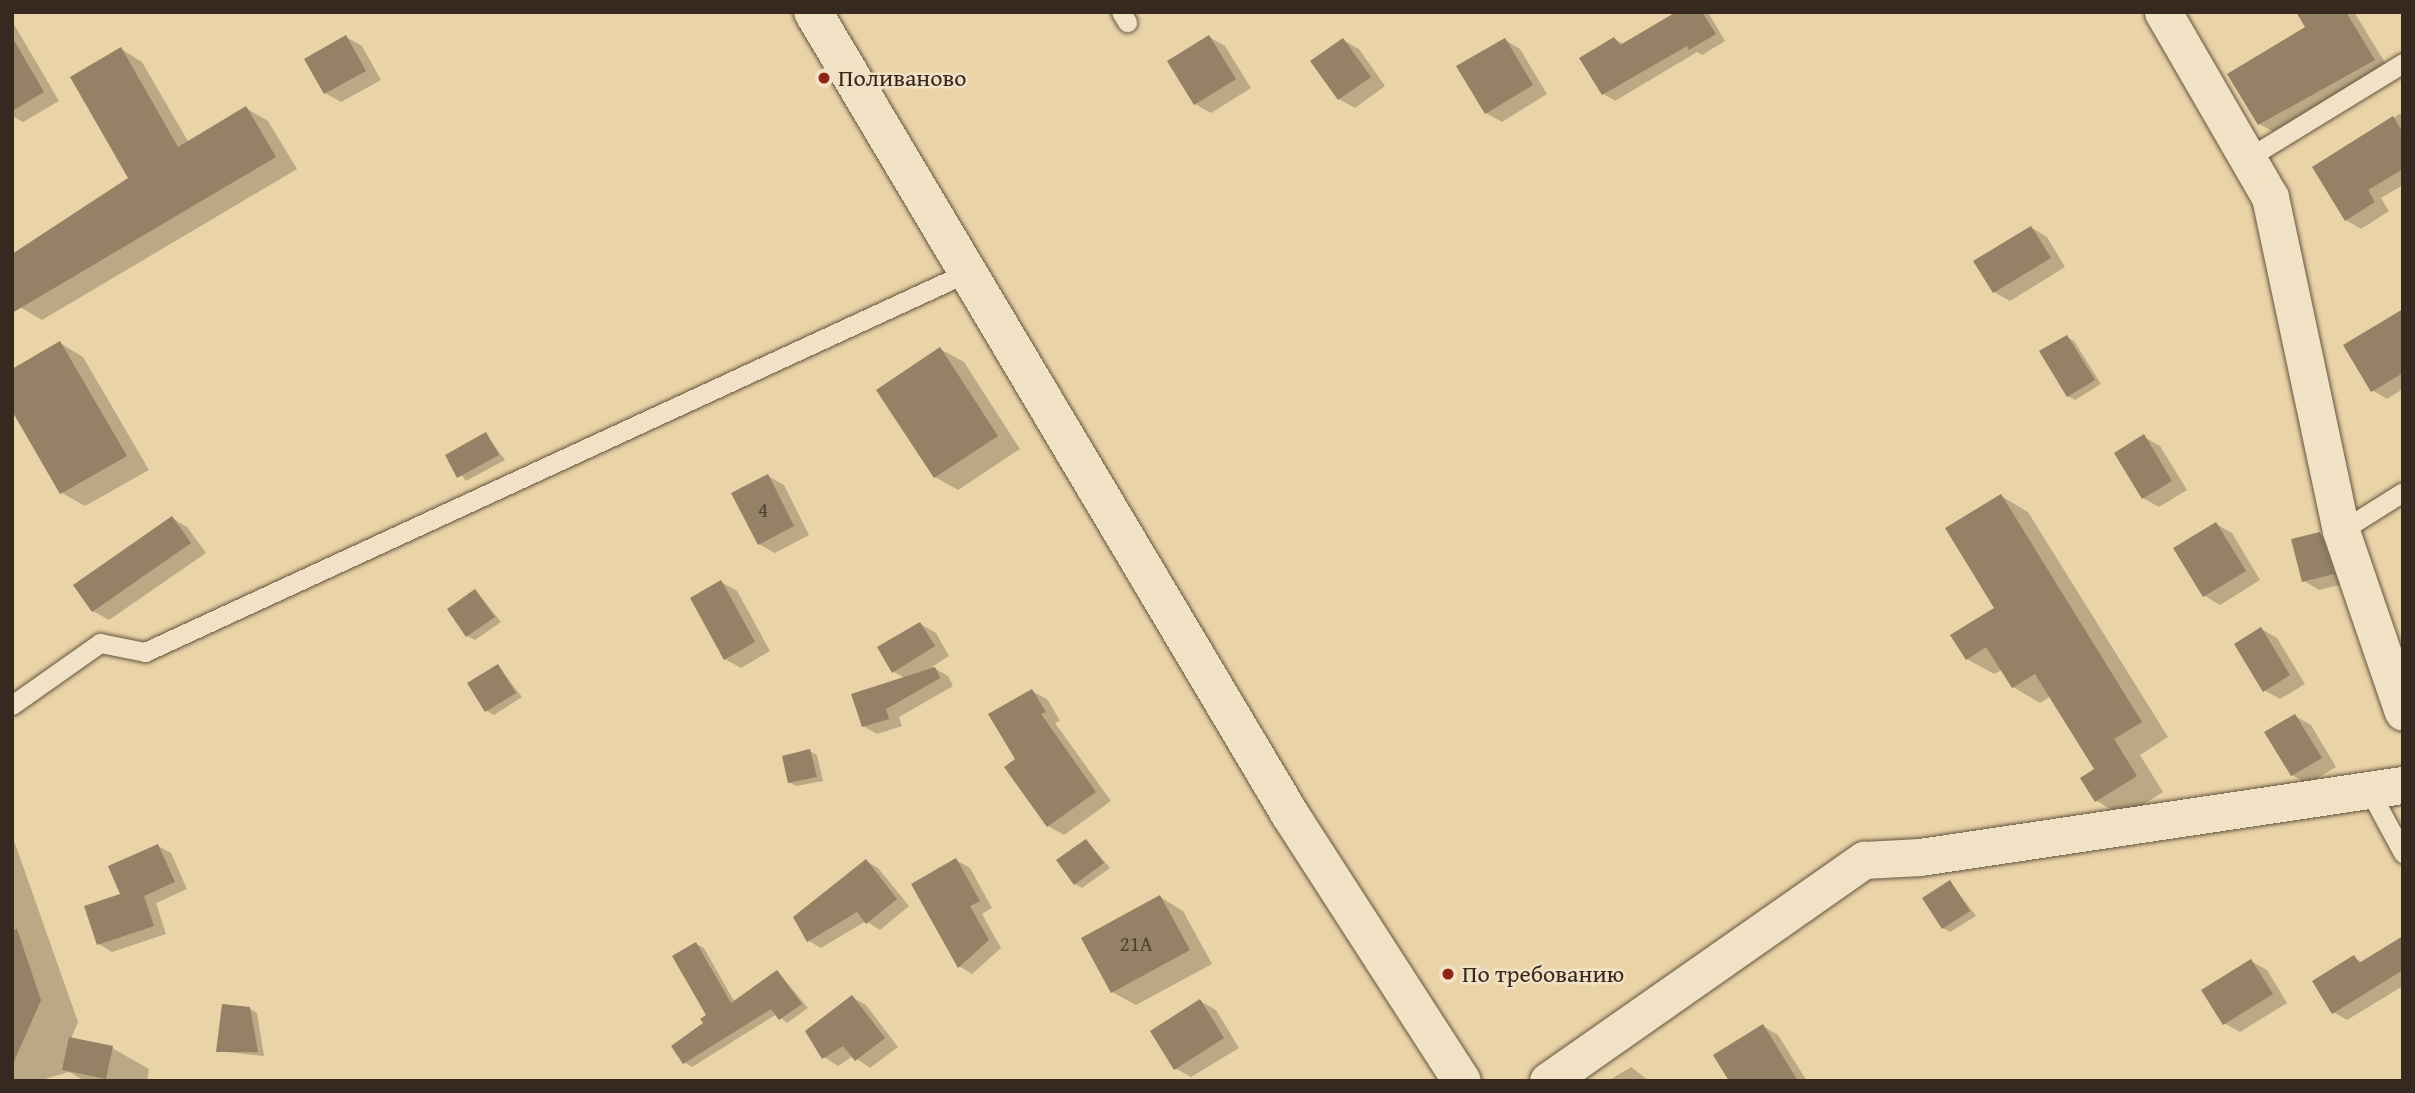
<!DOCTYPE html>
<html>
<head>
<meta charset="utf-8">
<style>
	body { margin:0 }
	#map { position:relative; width:2415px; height:1093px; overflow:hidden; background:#ead3a6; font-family:"Gentium Book Plus",serif }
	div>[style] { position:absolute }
	.shadow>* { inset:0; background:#0003 }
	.building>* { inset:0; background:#948166 }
	.roads { filter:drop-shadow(0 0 2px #645442) drop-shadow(0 0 2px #645442) }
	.lane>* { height:19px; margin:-9.5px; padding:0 9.5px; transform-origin:9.5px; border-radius:9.5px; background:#f1e2c5 }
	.street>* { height:37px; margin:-18.5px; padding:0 18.5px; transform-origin:18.5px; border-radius:18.5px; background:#f1e2c5 }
	.secondary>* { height:38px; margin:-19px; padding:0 19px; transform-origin:19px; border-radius:19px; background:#f1e2c5 }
	.dots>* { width:19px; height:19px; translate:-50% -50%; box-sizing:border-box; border:4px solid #f1e2c5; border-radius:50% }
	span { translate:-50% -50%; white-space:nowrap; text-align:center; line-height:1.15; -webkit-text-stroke:5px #f1e2c5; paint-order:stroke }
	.number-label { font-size:21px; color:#4e3f32 }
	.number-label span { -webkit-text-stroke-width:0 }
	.poi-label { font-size:24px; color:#372920 }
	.left { translate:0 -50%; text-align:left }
	.frame { position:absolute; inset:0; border:14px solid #372920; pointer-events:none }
</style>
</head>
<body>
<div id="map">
	<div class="shadow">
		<i style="clip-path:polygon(1678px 12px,1708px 12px,1725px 41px,1702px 55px,1697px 52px,1615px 101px,1604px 94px,1582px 58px,1614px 39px,1624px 44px)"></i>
		<i style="clip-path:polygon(2298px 12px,2354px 12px,2389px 69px,2274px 132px,2259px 124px,2307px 27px)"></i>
		<i style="clip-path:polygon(12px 21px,59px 101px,23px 122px,12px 116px)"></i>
		<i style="clip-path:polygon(346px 37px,362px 46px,381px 80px,341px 102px,325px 93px)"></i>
		<i style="clip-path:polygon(1209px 37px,1225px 46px,1251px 88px,1211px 113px,1195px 104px)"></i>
		<i style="clip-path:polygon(1343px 40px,1359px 49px,1385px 86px,1355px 108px,1339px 99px,1313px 61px)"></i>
		<i style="clip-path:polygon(1505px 40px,1520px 49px,1547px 94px,1502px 122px,1486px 113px)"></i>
		<i style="clip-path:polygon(121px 49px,142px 62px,189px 143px,246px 108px,268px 121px,297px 169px,42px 320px,20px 307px,130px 178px)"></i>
		<i style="clip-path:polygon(2403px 112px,2403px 185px,2381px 198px,2389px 211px,2361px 229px,2346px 220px,2314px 167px)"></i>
		<i style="clip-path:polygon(2032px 228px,2047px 237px,2065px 267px,2010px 301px,1994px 292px)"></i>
		<i style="clip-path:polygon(2403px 311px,2403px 389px,2387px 399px,2372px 390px)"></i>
		<i style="clip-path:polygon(2067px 337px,2074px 341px,2101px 384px,2075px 400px,2068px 396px)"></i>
		<i style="clip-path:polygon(60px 343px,83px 357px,149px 470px,85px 506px,62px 493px,12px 407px)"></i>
		<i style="clip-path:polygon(940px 349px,964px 362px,1020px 449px,958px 490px,935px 477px)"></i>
		<i style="clip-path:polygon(486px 434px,505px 460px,466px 481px,447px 456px)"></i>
		<i style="clip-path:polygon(2144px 437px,2160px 446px,2187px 490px,2159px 507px,2143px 498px)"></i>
		<i style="clip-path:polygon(768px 476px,784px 485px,809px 535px,775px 553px,759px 544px)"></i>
		<i style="clip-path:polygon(2001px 496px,2028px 512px,2168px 737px,2140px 755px,2163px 792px,2124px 817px,2097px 801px,2097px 770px,2051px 696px,2040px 703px,2013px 687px,2002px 670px,1994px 674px,1967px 659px,1997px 608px)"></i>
		<i style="clip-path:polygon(172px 518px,187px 527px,206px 553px,109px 620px,93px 611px)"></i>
		<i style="clip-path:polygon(2216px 524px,2232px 533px,2260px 580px,2220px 605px,2205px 596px)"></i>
		<i style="clip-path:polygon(2320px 534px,2335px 543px,2348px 583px,2319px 590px,2304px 581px)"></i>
		<i style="clip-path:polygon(721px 582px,737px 591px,770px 651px,741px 668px,725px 659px)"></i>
		<i style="clip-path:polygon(476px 591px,501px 622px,475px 640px,467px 636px)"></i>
		<i style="clip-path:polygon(920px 624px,936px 633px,949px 656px,932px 667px,948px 676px,953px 686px,899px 717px,902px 726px,877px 734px,863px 726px,905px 678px,894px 672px)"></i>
		<i style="clip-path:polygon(2261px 629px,2277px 638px,2305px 684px,2280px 699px,2264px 690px)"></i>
		<i style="clip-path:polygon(498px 666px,522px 697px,494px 715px,487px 711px)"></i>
		<i style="clip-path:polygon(1032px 691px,1048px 700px,1060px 721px,1055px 723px,1111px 801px,1064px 835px,1048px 826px,1006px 767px,1017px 760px)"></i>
		<i style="clip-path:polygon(2295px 716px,2311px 725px,2336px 767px,2308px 784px,2292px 775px)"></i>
		<i style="clip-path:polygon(810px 751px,817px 755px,823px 781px,796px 786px,789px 782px)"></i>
		<i style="clip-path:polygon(12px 835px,78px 1022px,71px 1039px,112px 1048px,149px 1069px,147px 1081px,85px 1081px,69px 1072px,38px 1081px,12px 1081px)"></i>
		<i style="clip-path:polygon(1087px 841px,1110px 868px,1082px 888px,1075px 884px)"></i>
		<i style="clip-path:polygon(158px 846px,171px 853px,187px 889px,156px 903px,166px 934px,112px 952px,99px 944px,122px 895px)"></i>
		<i style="clip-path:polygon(956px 860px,970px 868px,992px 908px,982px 914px,1001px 948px,972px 974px,959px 966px)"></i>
		<i style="clip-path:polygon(866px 861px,878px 868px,909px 906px,880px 930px,866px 921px,821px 948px,809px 941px)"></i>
		<i style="clip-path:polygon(1950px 882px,1976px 916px,1950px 932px,1943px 928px)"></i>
		<i style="clip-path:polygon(1160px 897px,1183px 911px,1212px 964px,1136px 1005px,1112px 992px)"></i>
		<i style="clip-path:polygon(2403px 938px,2403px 986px,2347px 1020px,2333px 1012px,2354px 957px,2363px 963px)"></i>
		<i style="clip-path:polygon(696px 944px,704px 948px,735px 1003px,778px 972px,808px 1008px,787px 1023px,777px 1014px,692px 1067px,685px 1063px,709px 1015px)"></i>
		<i style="clip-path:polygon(2251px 961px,2267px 970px,2287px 1003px,2240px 1032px,2224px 1023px)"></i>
		<i style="clip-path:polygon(852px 997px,866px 1005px,898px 1047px,870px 1068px,853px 1056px,838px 1066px,824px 1057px)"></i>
		<i style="clip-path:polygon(1200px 1001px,1216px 1010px,1239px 1048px,1191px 1077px,1175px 1068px)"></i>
		<i style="clip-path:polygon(250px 1009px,257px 1013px,264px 1056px,218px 1051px)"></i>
		<i style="clip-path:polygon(1763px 1026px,1778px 1035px,1807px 1081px,1731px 1081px)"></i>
		<i style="clip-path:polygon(1631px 1067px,1649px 1081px,1608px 1081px)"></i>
	</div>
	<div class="building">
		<i style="clip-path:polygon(1676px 12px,1702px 12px,1716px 34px,1689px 50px,1687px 46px,1602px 95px,1579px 58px,1614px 37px,1620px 45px)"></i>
		<i style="clip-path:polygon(2296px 12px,2346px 12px,2375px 60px,2258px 125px,2227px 74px,2305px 27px)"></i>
		<i style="clip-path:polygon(346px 35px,366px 71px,324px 94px,304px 59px)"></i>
		<i style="clip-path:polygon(1209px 35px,1236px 79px,1194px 105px,1167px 61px)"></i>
		<i style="clip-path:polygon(12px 37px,44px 92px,12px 111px)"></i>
		<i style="clip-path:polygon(1343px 38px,1371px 77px,1338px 100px,1310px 61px)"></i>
		<i style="clip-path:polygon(1505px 38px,1533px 85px,1485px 114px,1456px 66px)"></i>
		<i style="clip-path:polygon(121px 47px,178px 147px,246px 106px,276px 157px,12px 313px,12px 254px,128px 178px,70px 77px)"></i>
		<i style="clip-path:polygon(2393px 116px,2403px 133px,2403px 169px,2368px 190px,2375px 202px,2345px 221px,2312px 167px)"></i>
		<i style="clip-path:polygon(2031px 226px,2051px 258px,1993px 293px,1973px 261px)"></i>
		<i style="clip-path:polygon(2403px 309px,2403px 373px,2371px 392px,2343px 345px)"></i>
		<i style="clip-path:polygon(2067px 335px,2095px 380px,2067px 397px,2039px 351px)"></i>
		<i style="clip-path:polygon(60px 341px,127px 456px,60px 494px,12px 411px,12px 369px)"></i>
		<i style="clip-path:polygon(940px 347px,998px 436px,934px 478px,876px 390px)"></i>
		<i style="clip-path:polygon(486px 432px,499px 455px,457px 478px,445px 455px)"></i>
		<i style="clip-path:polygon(2144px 434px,2172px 481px,2142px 499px,2114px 453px)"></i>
		<i style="clip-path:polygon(768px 474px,794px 526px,758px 545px,731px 493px)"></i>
		<i style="clip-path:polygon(2001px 494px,2142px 722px,2114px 739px,2137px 776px,2095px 802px,2080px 778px,2094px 769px,2035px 674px,2012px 688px,1986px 647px,1966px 660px,1950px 635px,1994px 608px,1945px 528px)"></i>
		<i style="clip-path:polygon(172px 516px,191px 543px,92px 612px,73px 585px)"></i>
		<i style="clip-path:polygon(2216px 522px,2246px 571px,2203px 597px,2173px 548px)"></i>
		<i style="clip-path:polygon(2320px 532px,2334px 574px,2302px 582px,2291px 539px)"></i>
		<i style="clip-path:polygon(721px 580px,755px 642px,724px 660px,690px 598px)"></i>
		<i style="clip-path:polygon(475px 589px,495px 617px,466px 637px,447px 609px)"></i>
		<i style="clip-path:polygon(920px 622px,935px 646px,892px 673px,877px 647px)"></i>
		<i style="clip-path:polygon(2261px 627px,2290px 675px,2263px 692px,2234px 644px)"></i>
		<i style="clip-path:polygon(498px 664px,516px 693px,485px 712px,467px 683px)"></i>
		<i style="clip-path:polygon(935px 667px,940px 678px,886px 709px,889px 719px,862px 727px,851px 694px)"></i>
		<i style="clip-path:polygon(1032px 689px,1046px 712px,1041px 714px,1096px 792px,1047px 827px,1004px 767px,1015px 759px,988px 714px)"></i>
		<i style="clip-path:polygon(2295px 714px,2322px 758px,2291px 776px,2264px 732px)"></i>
		<i style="clip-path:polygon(810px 749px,817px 777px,788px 783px,782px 756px)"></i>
		<i style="clip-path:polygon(1086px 839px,1104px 863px,1074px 885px,1056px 860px)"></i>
		<i style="clip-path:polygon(158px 844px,175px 882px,144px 896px,154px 926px,97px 945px,84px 906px,120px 894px,108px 866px)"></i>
		<i style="clip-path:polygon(956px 858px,980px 901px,970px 906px,989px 940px,958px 968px,911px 884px)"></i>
		<i style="clip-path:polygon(866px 859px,897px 899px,866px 924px,857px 912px,807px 942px,793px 917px)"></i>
		<i style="clip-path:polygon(1950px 880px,1970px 911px,1942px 929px,1922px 898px)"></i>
		<i style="clip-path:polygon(1160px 895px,1190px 950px,1111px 993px,1081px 938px)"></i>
		<i style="clip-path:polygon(17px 929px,41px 1000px,12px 1066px,12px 930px)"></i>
		<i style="clip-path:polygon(2403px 936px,2403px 970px,2332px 1014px,2312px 981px,2354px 955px,2359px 963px)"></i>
		<i style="clip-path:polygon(696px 942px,731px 1003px,777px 970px,802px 1004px,779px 1020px,771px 1009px,683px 1064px,671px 1046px,703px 1023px,700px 1019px,706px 1015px,672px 956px)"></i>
		<i style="clip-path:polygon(2251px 959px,2273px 994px,2223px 1025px,2201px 990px)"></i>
		<i style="clip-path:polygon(852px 995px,885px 1038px,855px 1061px,843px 1046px,822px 1059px,805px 1031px)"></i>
		<i style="clip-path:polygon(1200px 999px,1224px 1038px,1174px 1070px,1150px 1031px)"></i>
		<i style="clip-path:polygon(222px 1004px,250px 1007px,258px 1052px,216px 1052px)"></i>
		<i style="clip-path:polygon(1763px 1024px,1798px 1081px,1729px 1081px,1713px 1055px)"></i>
		<i style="clip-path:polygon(69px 1037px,113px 1046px,106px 1079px,62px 1070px)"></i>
	</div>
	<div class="roads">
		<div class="lane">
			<i style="left:1121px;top:12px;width:12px;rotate:59deg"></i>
			<i style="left:2248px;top:158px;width:182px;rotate:-31.5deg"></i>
			<i style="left:2341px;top:531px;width:73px;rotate:-32.2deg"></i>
			<i style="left:12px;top:705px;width:108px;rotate:-35.2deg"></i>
			<i style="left:100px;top:643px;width:46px;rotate:11.3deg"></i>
			<i style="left:145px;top:652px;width:904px;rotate:-24.78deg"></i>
			<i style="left:2369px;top:790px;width:72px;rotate:61.6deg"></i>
		</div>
		<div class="street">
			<i style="left:2163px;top:12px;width:214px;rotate:60deg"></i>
			<i style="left:2270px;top:197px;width:341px;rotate:78deg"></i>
			<i style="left:2341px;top:531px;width:191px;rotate:71.1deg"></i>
			<i style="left:1548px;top:1081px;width:386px;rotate:-35deg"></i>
			<i style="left:1864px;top:860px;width:56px;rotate:-3.1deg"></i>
			<i style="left:1920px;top:857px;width:488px;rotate:-8.5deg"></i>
		</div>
		<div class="secondary">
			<i style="left:813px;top:12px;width:935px;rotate:59.27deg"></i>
			<i style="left:1291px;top:816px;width:315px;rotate:57.2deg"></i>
		</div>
	</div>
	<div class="dots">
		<i style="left:824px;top:78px;background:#8f2418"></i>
		<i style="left:1448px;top:974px;background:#8f2418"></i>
	</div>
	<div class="number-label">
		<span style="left:763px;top:510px">4</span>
		<span style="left:1136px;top:944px">21А</span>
	</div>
	<div class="poi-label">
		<span class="left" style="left:838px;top:78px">Поливаново</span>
		<span class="left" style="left:1462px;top:974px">По требованию</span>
	</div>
	<div class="frame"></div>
</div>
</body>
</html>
